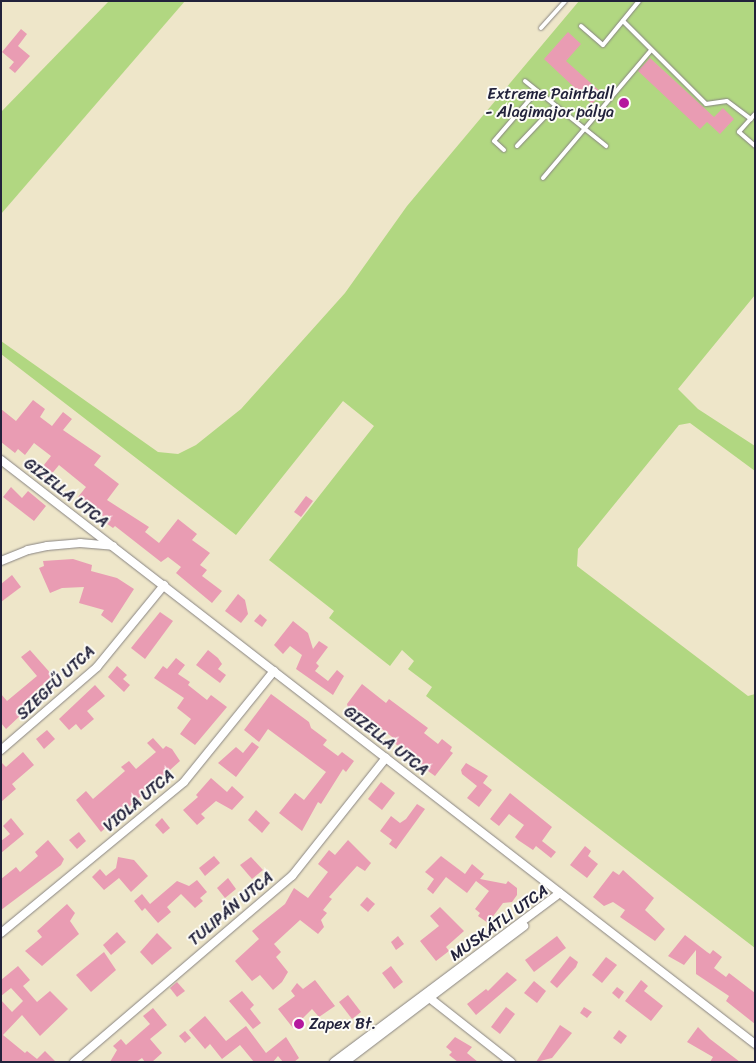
<!DOCTYPE html>
<html>
<head>
<meta charset="utf-8">
<style>
	body { margin:0 }
	#map { position:relative; width:756px; height:1063px; overflow:hidden; background:#eee6c9; font-family:Sriracha,sans-serif }
	div>[style] { position:absolute }
	.green>* { inset:0; background:#b1d781 }
	.building>* { inset:0; background:#e99cb3 }
	.roads { filter:drop-shadow(0 0 1px #888482) drop-shadow(0 0 1px #888482) }
	.service>* { height:4px; margin:-2px; padding:0 2px; transform-origin:2px; border-radius:2px; background:#fff }
	.minor>* { height:8px; margin:-4px; padding:0 4px; transform-origin:4px; border-radius:4px; background:#fff }
	.dots>* { width:14px; height:14px; translate:-50% -50%; box-sizing:border-box; border:2px solid #fdfcf7; border-radius:50% }
	span { translate:-50% -50%; white-space:nowrap; text-align:center; line-height:1.15; -webkit-text-stroke:4px #fdfcf7; paint-order:stroke }
	.poi-label { font-size:16px; color:#22223b }
	.right { translate:-100% -50%; text-align:right }
	.left { translate:0 -50%; text-align:left }
	.street-label { font-size:16px; color:#22223b }
	.frame { position:absolute; inset:0; border:2px solid #22223b; pointer-events:none }
</style>
</head>
<body>
<div id="map">
	<div class="green">
		<i style="clip-path:polygon(109px 1px,185px 1px,1px 214px,1px 112px)"></i>
		<i style="clip-path:polygon(579px 1px,755px 1px,755px 295px,678px 389px,698px 409px,755px 446px,755px 471px,690px 423px,679px 425px,578px 549px,577px 566px,748px 696px,755px 694px,755px 948px,426px 696px,432px 687px,408px 669px,414px 661px,402px 650px,390px 666px,329px 618px,334px 611px,269px 560px,374px 426px,343px 401px,236px 535px,1px 354px,1px 341px,158px 452px,178px 454px,196px 445px,241px 409px,345px 293px,407px 206px)"></i>
	</div>
	<div class="building">
		<i style="clip-path:polygon(21px 29px,27px 34px,18px 46px,30px 56px,15px 73px,9px 68px,14px 62px,2px 52px)"></i>
		<i style="clip-path:polygon(568px 32px,581px 44px,566px 61px,602px 93px,592px 104px,544px 59px)"></i>
		<i style="clip-path:polygon(650px 58px,714px 117px,723px 108px,734px 119px,720px 134px,707px 122px,700px 129px,638px 71px)"></i>
		<i style="clip-path:polygon(33px 400px,45px 409px,40px 417px,52px 426px,63px 412px,72px 419px,63px 430px,101px 456px,94px 465px,119px 484px,107px 500px,149px 527px,145px 532px,159px 543px,178px 519px,197px 534px,192px 540px,210px 553px,200px 565px,207px 570px,202px 576px,222px 591px,212px 603px,176px 573px,181px 567px,168px 557px,161px 562px,115px 526px,113px 528px,100px 519px,103px 516px,78px 497px,86px 487px,59px 465px,45px 482px,36px 475px,51px 456px,34px 443px,25px 455px,18px 449px,15px 453px,1px 442px,1px 409px,16px 421px)"></i>
		<i style="clip-path:polygon(11px 487px,22px 498px,28px 491px,46px 506px,34px 521px,3px 497px)"></i>
		<i style="clip-path:polygon(306px 496px,313px 501px,301px 517px,294px 512px)"></i>
		<i style="clip-path:polygon(73px 559px,92px 565px,91px 571px,117px 578px,134px 589px,112px 623px,101px 615px,104px 610px,79px 603px,84px 587px,62px 588px,50px 593px,39px 568px,44px 566px,43px 561px)"></i>
		<i style="clip-path:polygon(12px 575px,21px 587px,1px 602px,1px 584px)"></i>
		<i style="clip-path:polygon(238px 594px,245px 600px,248px 614px,241px 623px,225px 611px)"></i>
		<i style="clip-path:polygon(160px 612px,173px 621px,145px 659px,131px 648px)"></i>
		<i style="clip-path:polygon(260px 614px,267px 620px,262px 627px,254px 621px)"></i>
		<i style="clip-path:polygon(293px 621px,308px 633px,313px 649px,319px 641px,328px 647px,316px 663px,319px 666px,315px 671px,328px 681px,337px 670px,344px 676px,333px 695px,296px 669px,302px 655px,290px 646px,283px 654px,274px 645px)"></i>
		<i style="clip-path:polygon(30px 650px,53px 676px,34px 692px,37px 700px,6px 729px,1px 723px,1px 694px,7px 701px,37px 676px,21px 657px)"></i>
		<i style="clip-path:polygon(208px 650px,218px 658px,222px 664px,218px 669px,226px 675px,220px 683px,196px 665px)"></i>
		<i style="clip-path:polygon(176px 658px,185px 665px,178px 674px,190px 682px,188px 685px,207px 700px,211px 695px,227px 707px,195px 745px,180px 734px,191px 719px,177px 708px,184px 698px,154px 678px,163px 666px,167px 669px)"></i>
		<i style="clip-path:polygon(117px 666px,127px 675px,123px 679px,130px 685px,124px 692px,108px 677px)"></i>
		<i style="clip-path:polygon(362px 684px,386px 703px,389px 699px,428px 728px,424px 733px,438px 744px,442px 739px,452px 747px,450px 751px,453px 753px,435px 776px,421px 766px,420px 760px,394px 743px,396px 740px,382px 729px,379px 732px,348px 708px,347px 704px)"></i>
		<i style="clip-path:polygon(95px 685px,105px 696px,87px 711px,94px 719px,81px 730px,76px 724px,69px 730px,59px 719px)"></i>
		<i style="clip-path:polygon(271px 694px,309px 722px,311px 728px,327px 740px,323px 745px,338px 756px,342px 752px,354px 761px,346px 772px,343px 769px,321px 804px,318px 802px,302px 831px,279px 813px,295px 793px,304px 800px,326px 772px,268px 729px,259px 742px,244px 730px)"></i>
		<i style="clip-path:polygon(47px 730px,55px 739px,44px 749px,36px 739px)"></i>
		<i style="clip-path:polygon(153px 738px,163px 749px,166px 746px,172px 749px,180px 761px,101px 832px,76px 800px,86px 791px,93px 799px,125px 771px,121px 767px,129px 761px,136px 769px,156px 752px,147px 743px)"></i>
		<i style="clip-path:polygon(252px 742px,259px 747px,236px 777px,218px 763px,236px 747px,243px 753px)"></i>
		<i style="clip-path:polygon(23px 752px,34px 765px,12px 784px,16px 789px,1px 802px,1px 762px,6px 767px)"></i>
		<i style="clip-path:polygon(466px 763px,488px 776px,483px 783px,492px 790px,479px 807px,467px 798px,477px 786px,462px 774px,461px 770px)"></i>
		<i style="clip-path:polygon(211px 778px,227px 792px,232px 786px,244px 797px,232px 810px,216px 801px,201px 814px,205px 818px,197px 825px,183px 810px,198px 797px,196px 795px)"></i>
		<i style="clip-path:polygon(381px 782px,395px 793px,382px 810px,368px 799px)"></i>
		<i style="clip-path:polygon(510px 793px,552px 827px,542px 841px,556px 852px,551px 858px,536px 846px,533px 850px,518px 840px,515px 837px,524px 825px,509px 814px,499px 826px,490px 819px)"></i>
		<i style="clip-path:polygon(417px 804px,425px 809px,396px 849px,389px 844px,392px 840px,380px 831px,391px 816px,400px 823px,406px 819px)"></i>
		<i style="clip-path:polygon(256px 810px,270px 823px,262px 833px,248px 820px)"></i>
		<i style="clip-path:polygon(11px 818px,24px 834px,1px 853px,1px 841px,10px 834px,3px 826px)"></i>
		<i style="clip-path:polygon(162px 818px,170px 828px,163px 834px,155px 825px)"></i>
		<i style="clip-path:polygon(79px 832px,86px 841px,77px 849px,69px 840px)"></i>
		<i style="clip-path:polygon(48px 840px,64px 859px,61px 865px,1px 910px,1px 879px,16px 867px,20px 872px,38px 856px,35px 852px)"></i>
		<i style="clip-path:polygon(348px 840px,371px 863px,365px 871px,357px 866px,329px 897px,332px 899px,323px 910px,327px 913px,321px 920px,324px 927px,318px 934px,300px 920px,274px 944px,281px 952px,276px 957px,288px 972px,282px 982px,273px 990px,260px 975px,252px 981px,235px 961px,259px 939px,252px 931px,285px 904px,294px 888px,308px 898px,328px 872px,318px 864px,329px 850px,335px 855px)"></i>
		<i style="clip-path:polygon(585px 846px,591px 851px,588px 856px,598px 864px,587px 878px,570px 865px)"></i>
		<i style="clip-path:polygon(214px 856px,220px 863px,205px 876px,199px 868px)"></i>
		<i style="clip-path:polygon(441px 856px,465px 874px,472px 864px,484px 874px,480px 879px,506px 884px,508px 881px,517px 888px,517px 895px,512px 902px,503px 903px,488px 923px,478px 916px,480px 913px,475px 909px,489px 891px,476px 881px,467px 893px,446px 877px,433px 894px,427px 889px,434px 879px,425px 872px)"></i>
		<i style="clip-path:polygon(118px 857px,134px 860px,148px 876px,131px 892px,119px 878px,104px 890px,92px 877px,100px 869px,106px 876px,116px 868px)"></i>
		<i style="clip-path:polygon(251px 857px,263px 870px,252px 879px,240px 865px)"></i>
		<i style="clip-path:polygon(623px 870px,654px 898px,645px 910px,665px 929px,655px 941px,620px 917px,625px 910px,613px 902px,604px 906px,593px 897px,613px 871px,619px 875px)"></i>
		<i style="clip-path:polygon(228px 878px,236px 889px,225px 898px,217px 888px)"></i>
		<i style="clip-path:polygon(197px 880px,207px 892px,200px 898px,203px 901px,195px 908px,181px 894px,167px 907px,171px 912px,158px 923px,145px 908px,142px 911px,134px 901px,142px 894px,150px 904px,177px 881px,189px 886px)"></i>
		<i style="clip-path:polygon(367px 897px,375px 904px,368px 912px,360px 905px)"></i>
		<i style="clip-path:polygon(67px 904px,75px 913px,70px 921px,79px 934px,42px 966px,25px 951px,42px 937px,37px 931px)"></i>
		<i style="clip-path:polygon(440px 907px,464px 931px,446px 947px,449px 951px,436px 961px,420px 941px,439px 926px,430px 916px)"></i>
		<i style="clip-path:polygon(117px 932px,126px 942px,111px 955px,103px 945px)"></i>
		<i style="clip-path:polygon(157px 933px,172px 948px,152px 965px,140px 952px)"></i>
		<i style="clip-path:polygon(685px 935px,707px 952px,710px 954px,713px 950px,722px 957px,714px 968px,726px 977px,729px 973px,755px 993px,755px 1024px,726px 1001px,729px 996px,696px 974px,696px 950px,684px 965px,668px 956px)"></i>
		<i style="clip-path:polygon(398px 936px,404px 944px,396px 950px,391px 942px)"></i>
		<i style="clip-path:polygon(557px 936px,566px 948px,534px 972px,525px 960px)"></i>
		<i style="clip-path:polygon(104px 952px,116px 970px,91px 992px,76px 975px)"></i>
		<i style="clip-path:polygon(570px 956px,578px 962px,576px 967px,557px 988px,550px 982px)"></i>
		<i style="clip-path:polygon(606px 957px,617px 965px,602px 983px,592px 975px)"></i>
		<i style="clip-path:polygon(18px 966px,30px 980px,23px 986px,37px 1002px,50px 991px,68px 1009px,40px 1036px,22px 1015px,3px 1035px,25px 1053px,27px 1051px,37px 1059px,45px 1051px,56px 1062px,1px 1062px,1px 1000px,12px 1012px,23px 1001px,11px 988px,1px 996px,1px 980px)"></i>
		<i style="clip-path:polygon(391px 966px,403px 982px,394px 989px,382px 973px)"></i>
		<i style="clip-path:polygon(507px 972px,517px 980px,476px 1015px,467px 1004px,486px 989px,488px 991px)"></i>
		<i style="clip-path:polygon(315px 980px,335px 1006px,319px 1017px,312px 1009px,293px 1028px,278px 1009px,295px 996px,291px 991px,297px 983px,303px 989px)"></i>
		<i style="clip-path:polygon(641px 980px,648px 986px,644px 991px,663px 1006px,651px 1021px,625px 1001px)"></i>
		<i style="clip-path:polygon(534px 981px,546px 991px,537px 1003px,524px 993px)"></i>
		<i style="clip-path:polygon(177px 982px,185px 991px,177px 997px,170px 988px)"></i>
		<i style="clip-path:polygon(617px 987px,624px 992px,619px 999px,612px 993px)"></i>
		<i style="clip-path:polygon(242px 991px,254px 1005px,250px 1009px,261px 1023px,253px 1029px,229px 1001px)"></i>
		<i style="clip-path:polygon(348px 995px,361px 1012px,352px 1019px,339px 1002px)"></i>
		<i style="clip-path:polygon(506px 1007px,515px 1014px,500px 1034px,491px 1027px)"></i>
		<i style="clip-path:polygon(584px 1007px,592px 1012px,587px 1018px,580px 1013px)"></i>
		<i style="clip-path:polygon(153px 1008px,167px 1025px,150px 1039px,162px 1053px,152px 1062px,145px 1062px,142px 1058px,136px 1062px,110px 1062px,117px 1050px,113px 1046px,121px 1039px,126px 1045px,150px 1024px,143px 1016px)"></i>
		<i style="clip-path:polygon(205px 1016px,226px 1041px,246px 1026px,266px 1053px,286px 1037px,299px 1058px,294px 1062px,283px 1062px,278px 1056px,273px 1062px,254px 1062px,240px 1045px,222px 1059px,210px 1044px,205px 1049px,189px 1030px)"></i>
		<i style="clip-path:polygon(560px 1025px,572px 1033px,552px 1058px,536px 1062px)"></i>
		<i style="clip-path:polygon(698px 1027px,710px 1039px,740px 1062px,710px 1062px,713px 1057px,687px 1042px)"></i>
		<i style="clip-path:polygon(619px 1030px,627px 1036px,621px 1044px,613px 1038px)"></i>
		<i style="clip-path:polygon(185px 1031px,191px 1038px,185px 1043px,179px 1036px)"></i>
		<i style="clip-path:polygon(455px 1037px,472px 1047px,467px 1053px,478px 1062px,458px 1062px,449px 1055px,452px 1052px,446px 1047px)"></i>
	</div>
	<div class="roads">
		<div class="service">
			<i style="left:623px;top:21px;width:117px;rotate:45deg"></i>
			<i style="left:706px;top:104px;width:21px;rotate:-8deg"></i>
			<i style="left:727px;top:101px;width:30px;rotate:37deg"></i>
			<i style="left:581px;top:26px;width:29px;rotate:41deg"></i>
			<i style="left:603px;top:45px;width:57px;rotate:-50.7deg"></i>
			<i style="left:541px;top:28px;width:36px;rotate:-48deg"></i>
			<i style="left:525px;top:81px;width:104px;rotate:38.7deg"></i>
			<i style="left:755px;top:114px;width:24px;rotate:132deg"></i>
			<i style="left:739px;top:132px;width:21px;rotate:41deg"></i>
			<i style="left:517px;top:146px;width:55px;rotate:-46.5deg"></i>
			<i style="left:504px;top:150px;width:13px;rotate:-138deg"></i>
			<i style="left:494px;top:141px;width:66px;rotate:-49.3deg"></i>
			<i style="left:543px;top:178px;width:167px;rotate:-49.8deg"></i>
		</div>
		<div class="minor">
			<i style="left:1px;top:460px;width:954px;rotate:37.76deg"></i>
			<i style="left:1px;top:561px;width:29px;rotate:-22deg"></i>
			<i style="left:28px;top:550px;width:19px;rotate:-12deg"></i>
			<i style="left:47px;top:546px;width:33px;rotate:-5deg"></i>
			<i style="left:80px;top:543px;width:33px;rotate:5deg"></i>
			<i style="left:1px;top:750px;width:127px;rotate:-40.8deg"></i>
			<i style="left:97px;top:667px;width:106px;rotate:-50.7deg"></i>
			<i style="left:1px;top:933px;width:237px;rotate:-39.5deg"></i>
			<i style="left:184px;top:782px;width:143px;rotate:-51deg"></i>
			<i style="left:427px;top:996px;width:107px;rotate:38.2deg"></i>
			<i style="left:74px;top:1062px;width:287px;rotate:-40.5deg"></i>
			<i style="left:292px;top:876px;width:151px;rotate:-51.5deg"></i>
			<i style="left:334px;top:1062px;width:282px;rotate:-36.8deg"></i>
			<i style="left:345px;top:1062px;width:225px;rotate:-37.2deg"></i>
		</div>
	</div>
	<div class="dots">
		<i style="left:624px;top:103px;background:#b5179e"></i>
		<i style="left:299px;top:1024px;background:#b5179e"></i>
	</div>
	<div class="poi-label">
		<span class="right" style="left:614px;top:103px">Extreme Paintball<br>- Alagimajor pálya</span>
		<span class="left" style="left:309px;top:1024px">Zapex Bt.</span>
	</div>
	<div class="street-label">
		<span style="left:66px;top:493px;rotate:38deg">GIZELLA UTCA</span>
		<span style="left:56px;top:683px;rotate:-43deg">SZEGFŰ UTCA</span>
		<span style="left:386px;top:741px;rotate:38deg">GIZELLA UTCA</span>
		<span style="left:139px;top:801px;rotate:-40deg">VIOLA UTCA</span>
		<span style="left:231px;top:909px;rotate:-40deg">TULIPÁN UTCA</span>
		<span style="left:499px;top:923px;rotate:-36deg">MUSKÁTLI UTCA</span>
	</div>
	<div class="frame"></div>
</div>
</body>
</html>
